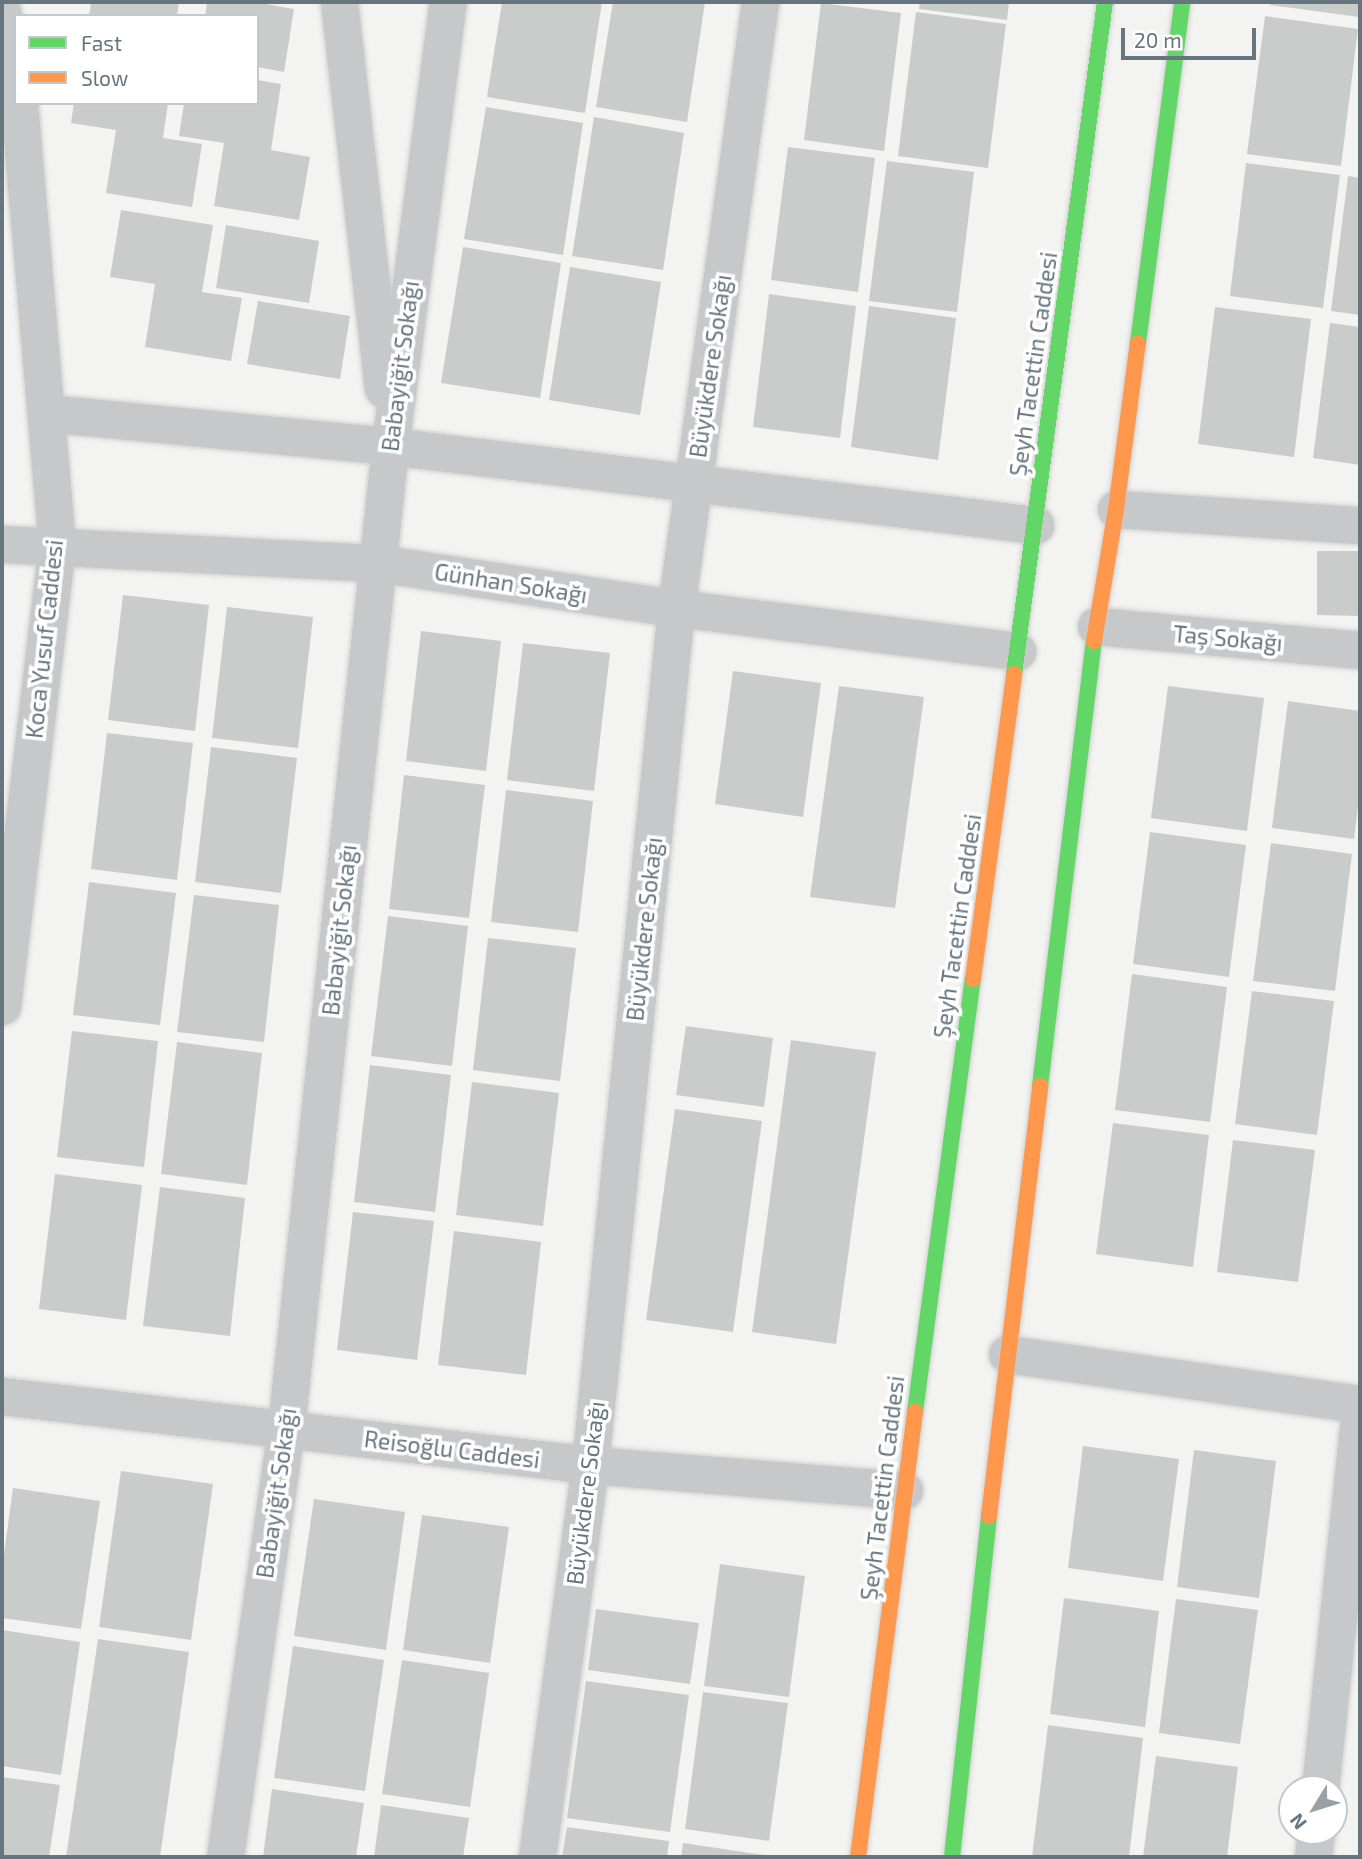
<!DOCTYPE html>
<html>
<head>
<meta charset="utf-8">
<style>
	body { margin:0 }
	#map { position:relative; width:1362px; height:1859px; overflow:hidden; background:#f3f3f1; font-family:"Exo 2",sans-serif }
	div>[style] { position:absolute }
	.building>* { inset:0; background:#cacbcb }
	.roads { filter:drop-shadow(0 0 2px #d0d0d0) drop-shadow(0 0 2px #d0d0d0) }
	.street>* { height:37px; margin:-18.5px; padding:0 18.5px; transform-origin:18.5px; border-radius:18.5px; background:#c7c8c9 }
	.fast>* { height:16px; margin:-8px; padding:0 8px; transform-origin:8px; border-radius:8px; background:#63d668 }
	.slow>* { height:16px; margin:-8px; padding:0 8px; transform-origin:8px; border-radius:8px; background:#ff974d }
	span { translate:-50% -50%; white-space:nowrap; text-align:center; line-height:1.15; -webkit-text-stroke:7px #fff; paint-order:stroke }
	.street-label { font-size:23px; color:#66757e }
	.frame { position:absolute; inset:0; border:4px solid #66757e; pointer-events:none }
	.legend { position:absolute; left:14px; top:14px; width:245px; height:91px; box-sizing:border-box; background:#fff; border:2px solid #c2c8cb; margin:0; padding:9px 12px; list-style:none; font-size:21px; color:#66757e }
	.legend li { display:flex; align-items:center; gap:14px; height:35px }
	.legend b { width:35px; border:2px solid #c2c8cb }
	.north { position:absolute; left:1278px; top:1775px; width:70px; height:70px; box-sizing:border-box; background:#fff; border:2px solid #c2c8cb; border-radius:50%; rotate:232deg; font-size:19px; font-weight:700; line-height:28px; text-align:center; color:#66757e }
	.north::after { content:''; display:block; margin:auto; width:24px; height:32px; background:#97a1a6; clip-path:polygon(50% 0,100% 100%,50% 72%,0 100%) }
	.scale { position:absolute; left:1121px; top:28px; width:135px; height:32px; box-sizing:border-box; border:4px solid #66757e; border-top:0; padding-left:9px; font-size:21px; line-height:24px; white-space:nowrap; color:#66757e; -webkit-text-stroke:5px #fff; paint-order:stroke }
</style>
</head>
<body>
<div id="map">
	<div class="building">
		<i style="clip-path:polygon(91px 2px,179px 2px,177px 16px,89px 16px)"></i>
		<i style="clip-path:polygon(207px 2px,255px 2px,294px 9px,284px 72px,257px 67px,257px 16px,205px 16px)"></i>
		<i style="clip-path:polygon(502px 2px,602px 2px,585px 113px,487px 97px)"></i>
		<i style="clip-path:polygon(613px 2px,705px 2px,687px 122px,596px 107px)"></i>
		<i style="clip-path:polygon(920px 2px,1009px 2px,1007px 20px,919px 9px)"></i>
		<i style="clip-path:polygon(1271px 2px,1360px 2px,1360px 9px,1359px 17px,1270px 5px)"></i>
		<i style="clip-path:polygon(821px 3px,901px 13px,884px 151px,804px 140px)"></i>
		<i style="clip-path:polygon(916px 12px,1006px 24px,988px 168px,898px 156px)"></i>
		<i style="clip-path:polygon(1265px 16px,1358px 29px,1341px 166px,1247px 154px)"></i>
		<i style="clip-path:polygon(257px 80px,281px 84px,271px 150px,310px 157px,299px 220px,214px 206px,224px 143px,179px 136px,184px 103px,257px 103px)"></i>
		<i style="clip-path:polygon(74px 103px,168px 103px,163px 138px,202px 144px,192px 207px,106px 193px,116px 130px,71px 123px)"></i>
		<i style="clip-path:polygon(486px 107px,583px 123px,563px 255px,464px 239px)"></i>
		<i style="clip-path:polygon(594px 117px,684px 133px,663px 270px,572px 256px)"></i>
		<i style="clip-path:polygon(788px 147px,875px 158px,858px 292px,771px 280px)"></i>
		<i style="clip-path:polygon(887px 161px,974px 172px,957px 312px,869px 301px)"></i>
		<i style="clip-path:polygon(1246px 163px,1340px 175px,1323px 308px,1230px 296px)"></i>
		<i style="clip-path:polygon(1348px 176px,1360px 178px,1360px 315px,1331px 311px)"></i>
		<i style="clip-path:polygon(121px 210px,213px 225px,202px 292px,242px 298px,231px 361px,145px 347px,155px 284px,110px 277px)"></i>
		<i style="clip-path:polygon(226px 225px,319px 241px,309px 303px,216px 288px)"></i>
		<i style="clip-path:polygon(463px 247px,561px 263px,540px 398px,441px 383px)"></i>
		<i style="clip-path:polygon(570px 267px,661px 282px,640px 415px,549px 400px)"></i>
		<i style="clip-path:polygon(769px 294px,856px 306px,840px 438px,753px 427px)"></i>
		<i style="clip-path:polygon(258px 301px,350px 316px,340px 379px,247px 364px)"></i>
		<i style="clip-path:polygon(869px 306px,956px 318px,938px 460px,851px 447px)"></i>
		<i style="clip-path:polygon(1215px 307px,1311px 319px,1294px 457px,1198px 444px)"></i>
		<i style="clip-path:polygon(1330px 323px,1360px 327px,1360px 465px,1313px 458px)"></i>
		<i style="clip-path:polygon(1317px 551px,1360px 551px,1360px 616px,1317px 615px)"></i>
		<i style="clip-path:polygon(123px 595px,209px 605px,195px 731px,108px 720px)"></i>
		<i style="clip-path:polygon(227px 607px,313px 617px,298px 748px,212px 738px)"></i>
		<i style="clip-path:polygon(421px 631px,501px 641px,486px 771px,406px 761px)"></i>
		<i style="clip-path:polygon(523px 643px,610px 653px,594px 791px,507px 780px)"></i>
		<i style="clip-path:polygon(733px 671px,821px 683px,803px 817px,715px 804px)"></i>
		<i style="clip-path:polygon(839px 686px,924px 697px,895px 908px,810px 897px)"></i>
		<i style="clip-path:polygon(1168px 686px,1264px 698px,1247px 831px,1151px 818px)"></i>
		<i style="clip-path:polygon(1288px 701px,1360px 711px,1360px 790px,1354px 839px,1272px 828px)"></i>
		<i style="clip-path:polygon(107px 733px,193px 743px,177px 880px,91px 869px)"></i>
		<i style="clip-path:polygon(211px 747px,297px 758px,281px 893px,195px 882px)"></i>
		<i style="clip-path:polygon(404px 775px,485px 785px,469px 918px,389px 909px)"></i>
		<i style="clip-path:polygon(506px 790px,593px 801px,578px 932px,491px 922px)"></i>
		<i style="clip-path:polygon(1150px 832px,1246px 845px,1229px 977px,1133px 964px)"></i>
		<i style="clip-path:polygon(1271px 843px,1352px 854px,1335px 991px,1253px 981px)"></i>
		<i style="clip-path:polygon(89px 882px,176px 893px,160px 1025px,73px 1015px)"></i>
		<i style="clip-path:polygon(194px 895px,279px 905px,264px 1042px,177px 1032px)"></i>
		<i style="clip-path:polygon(388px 916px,468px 926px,452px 1066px,371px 1056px)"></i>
		<i style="clip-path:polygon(488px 938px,576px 948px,560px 1081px,473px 1070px)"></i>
		<i style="clip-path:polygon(1132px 974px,1227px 987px,1210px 1122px,1115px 1110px)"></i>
		<i style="clip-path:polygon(1252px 991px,1334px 1001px,1317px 1135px,1235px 1124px)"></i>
		<i style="clip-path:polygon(686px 1026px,773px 1038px,764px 1107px,676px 1095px)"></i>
		<i style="clip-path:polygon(72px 1031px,158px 1041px,144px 1167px,57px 1157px)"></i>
		<i style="clip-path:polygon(791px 1040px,876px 1052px,836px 1344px,752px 1332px)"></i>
		<i style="clip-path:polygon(177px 1042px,262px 1053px,247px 1185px,161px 1174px)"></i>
		<i style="clip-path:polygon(370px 1065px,451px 1075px,435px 1212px,354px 1202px)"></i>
		<i style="clip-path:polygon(472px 1082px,559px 1093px,543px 1226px,456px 1215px)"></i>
		<i style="clip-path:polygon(675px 1109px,762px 1121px,733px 1332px,646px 1320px)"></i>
		<i style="clip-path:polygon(1113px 1123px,1209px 1135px,1193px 1267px,1096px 1254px)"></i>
		<i style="clip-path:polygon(1233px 1140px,1315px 1150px,1298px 1282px,1217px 1272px)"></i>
		<i style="clip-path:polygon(55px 1174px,142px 1185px,126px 1320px,39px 1309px)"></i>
		<i style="clip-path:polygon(160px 1187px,245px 1198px,230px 1336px,143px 1326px)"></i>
		<i style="clip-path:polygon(353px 1212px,434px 1221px,417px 1360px,337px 1350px)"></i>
		<i style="clip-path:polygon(454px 1231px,541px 1242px,526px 1375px,438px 1365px)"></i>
		<i style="clip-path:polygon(1083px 1446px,1179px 1459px,1163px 1581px,1068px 1568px)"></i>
		<i style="clip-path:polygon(1194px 1450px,1276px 1461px,1259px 1598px,1177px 1587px)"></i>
		<i style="clip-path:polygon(121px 1471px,213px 1484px,191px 1640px,99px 1627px)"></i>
		<i style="clip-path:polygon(13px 1488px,100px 1501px,81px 1629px,2px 1618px,2px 1569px)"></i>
		<i style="clip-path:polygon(314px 1499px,405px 1512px,386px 1650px,294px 1636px)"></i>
		<i style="clip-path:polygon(422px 1515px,509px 1527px,490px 1663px,403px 1650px)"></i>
		<i style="clip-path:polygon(720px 1564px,805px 1576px,789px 1697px,704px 1686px)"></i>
		<i style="clip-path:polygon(1064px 1598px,1159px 1611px,1145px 1727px,1050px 1714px)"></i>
		<i style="clip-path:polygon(1176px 1599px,1258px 1610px,1240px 1744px,1159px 1733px)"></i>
		<i style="clip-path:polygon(596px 1609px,699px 1623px,690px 1684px,588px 1670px)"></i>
		<i style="clip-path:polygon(2px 1630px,80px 1642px,61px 1775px,2px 1766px)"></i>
		<i style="clip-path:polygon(98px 1639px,189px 1652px,160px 1857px,66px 1857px)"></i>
		<i style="clip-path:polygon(293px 1646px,384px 1660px,365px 1791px,274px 1778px)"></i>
		<i style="clip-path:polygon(402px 1660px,489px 1673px,470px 1807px,382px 1794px)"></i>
		<i style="clip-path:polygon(586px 1681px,689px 1695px,670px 1832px,567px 1818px)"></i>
		<i style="clip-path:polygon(703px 1692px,788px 1703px,769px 1841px,685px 1829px)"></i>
		<i style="clip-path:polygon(1048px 1725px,1143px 1738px,1129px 1857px,1032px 1857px)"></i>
		<i style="clip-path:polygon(1156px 1756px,1238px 1767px,1227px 1857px,1143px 1857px)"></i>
		<i style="clip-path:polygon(2px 1777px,60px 1785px,49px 1857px,2px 1857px)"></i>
		<i style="clip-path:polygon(272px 1789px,364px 1803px,356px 1857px,263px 1857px)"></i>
		<i style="clip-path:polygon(381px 1805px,469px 1818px,463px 1857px,374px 1857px)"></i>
		<i style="clip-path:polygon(567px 1827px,669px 1841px,667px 1857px,562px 1857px)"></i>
		<i style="clip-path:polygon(683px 1843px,770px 1856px,770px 1857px,681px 1857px)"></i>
	</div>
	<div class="roads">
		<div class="street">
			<i style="left:339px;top:2px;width:389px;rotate:83.5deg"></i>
			<i style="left:2px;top:11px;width:69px;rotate:78.4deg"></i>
			<i style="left:46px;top:413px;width:346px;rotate:5.5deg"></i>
			<i style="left:390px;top:446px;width:650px;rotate:6.98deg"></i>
			<i style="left:1116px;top:509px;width:245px;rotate:3.8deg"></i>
			<i style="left:2px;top:544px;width:375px;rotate:2.9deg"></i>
			<i style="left:377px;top:563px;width:302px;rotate:8.6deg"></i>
			<i style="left:676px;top:608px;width:344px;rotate:7.2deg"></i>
			<i style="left:1096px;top:626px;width:265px;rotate:5.2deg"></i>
			<i style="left:2px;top:1006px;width:463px;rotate:-83.2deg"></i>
			<i style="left:57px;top:546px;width:445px;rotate:-94.9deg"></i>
			<i style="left:1007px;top:1354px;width:357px;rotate:8.1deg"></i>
			<i style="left:2px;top:1396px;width:592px;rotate:6.69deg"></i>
			<i style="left:590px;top:1465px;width:315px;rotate:4.6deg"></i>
			<i style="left:1320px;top:1789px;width:385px;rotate:-84deg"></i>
			<i style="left:225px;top:1857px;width:433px;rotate:-81.9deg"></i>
			<i style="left:286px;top:1428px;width:987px;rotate:-83.95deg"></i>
			<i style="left:390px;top:446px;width:448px;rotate:-82.6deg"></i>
			<i style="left:537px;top:1857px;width:396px;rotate:-82.3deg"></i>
			<i style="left:590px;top:1465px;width:861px;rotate:-84.27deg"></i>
			<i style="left:676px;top:608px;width:612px;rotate:-82.11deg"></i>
			<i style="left:1313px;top:1857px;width:26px;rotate:-83deg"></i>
		</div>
		<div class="fast">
			<i style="left:1138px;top:343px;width:344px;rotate:-82.6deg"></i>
			<i style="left:1014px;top:674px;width:678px;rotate:-82.29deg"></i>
			<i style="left:1040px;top:1086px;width:448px;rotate:-83.1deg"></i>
			<i style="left:915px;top:1412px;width:437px;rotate:-82.4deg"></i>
			<i style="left:952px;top:1857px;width:343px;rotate:-83.8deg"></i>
		</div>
		<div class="slow">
			<i style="left:1094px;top:641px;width:134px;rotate:-80.5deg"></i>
			<i style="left:1116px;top:509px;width:167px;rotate:-82.5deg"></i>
			<i style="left:973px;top:979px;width:308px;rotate:-82.3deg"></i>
			<i style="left:989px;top:1516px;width:433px;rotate:-83.2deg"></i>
			<i style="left:858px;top:1857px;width:449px;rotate:-82.7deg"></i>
		</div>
	</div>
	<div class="street-label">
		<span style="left:1033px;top:364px;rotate:-82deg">Şeyh Tacettin Caddesi</span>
		<span style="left:400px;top:366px;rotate:-83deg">Babayiğit Sokağı</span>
		<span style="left:710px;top:366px;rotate:-82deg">Büyükdere Sokağı</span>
		<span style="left:511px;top:583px;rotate:9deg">Günhan Sokağı</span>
		<span style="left:1228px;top:638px;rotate:5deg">Taş Sokağı</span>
		<span style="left:44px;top:639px;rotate:-84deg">Koca Yusuf Caddesi</span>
		<span style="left:957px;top:926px;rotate:-82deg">Şeyh Tacettin Caddesi</span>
		<span style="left:644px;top:929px;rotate:-84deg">Büyükdere Sokağı</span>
		<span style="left:339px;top:930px;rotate:-84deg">Babayiğit Sokağı</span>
		<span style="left:452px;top:1449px;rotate:7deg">Reisoğlu Caddesi</span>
		<span style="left:882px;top:1488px;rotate:-83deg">Şeyh Tacettin Caddesi</span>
		<span style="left:276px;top:1493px;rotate:-82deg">Babayiğit Sokağı</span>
		<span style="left:585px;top:1493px;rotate:-83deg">Büyükdere Sokağı</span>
	</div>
	<div class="frame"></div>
	<ul class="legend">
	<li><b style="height:9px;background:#63d668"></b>Fast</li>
	<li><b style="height:9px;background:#ff974d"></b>Slow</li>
	</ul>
	<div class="north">N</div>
	<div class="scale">20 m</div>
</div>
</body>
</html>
